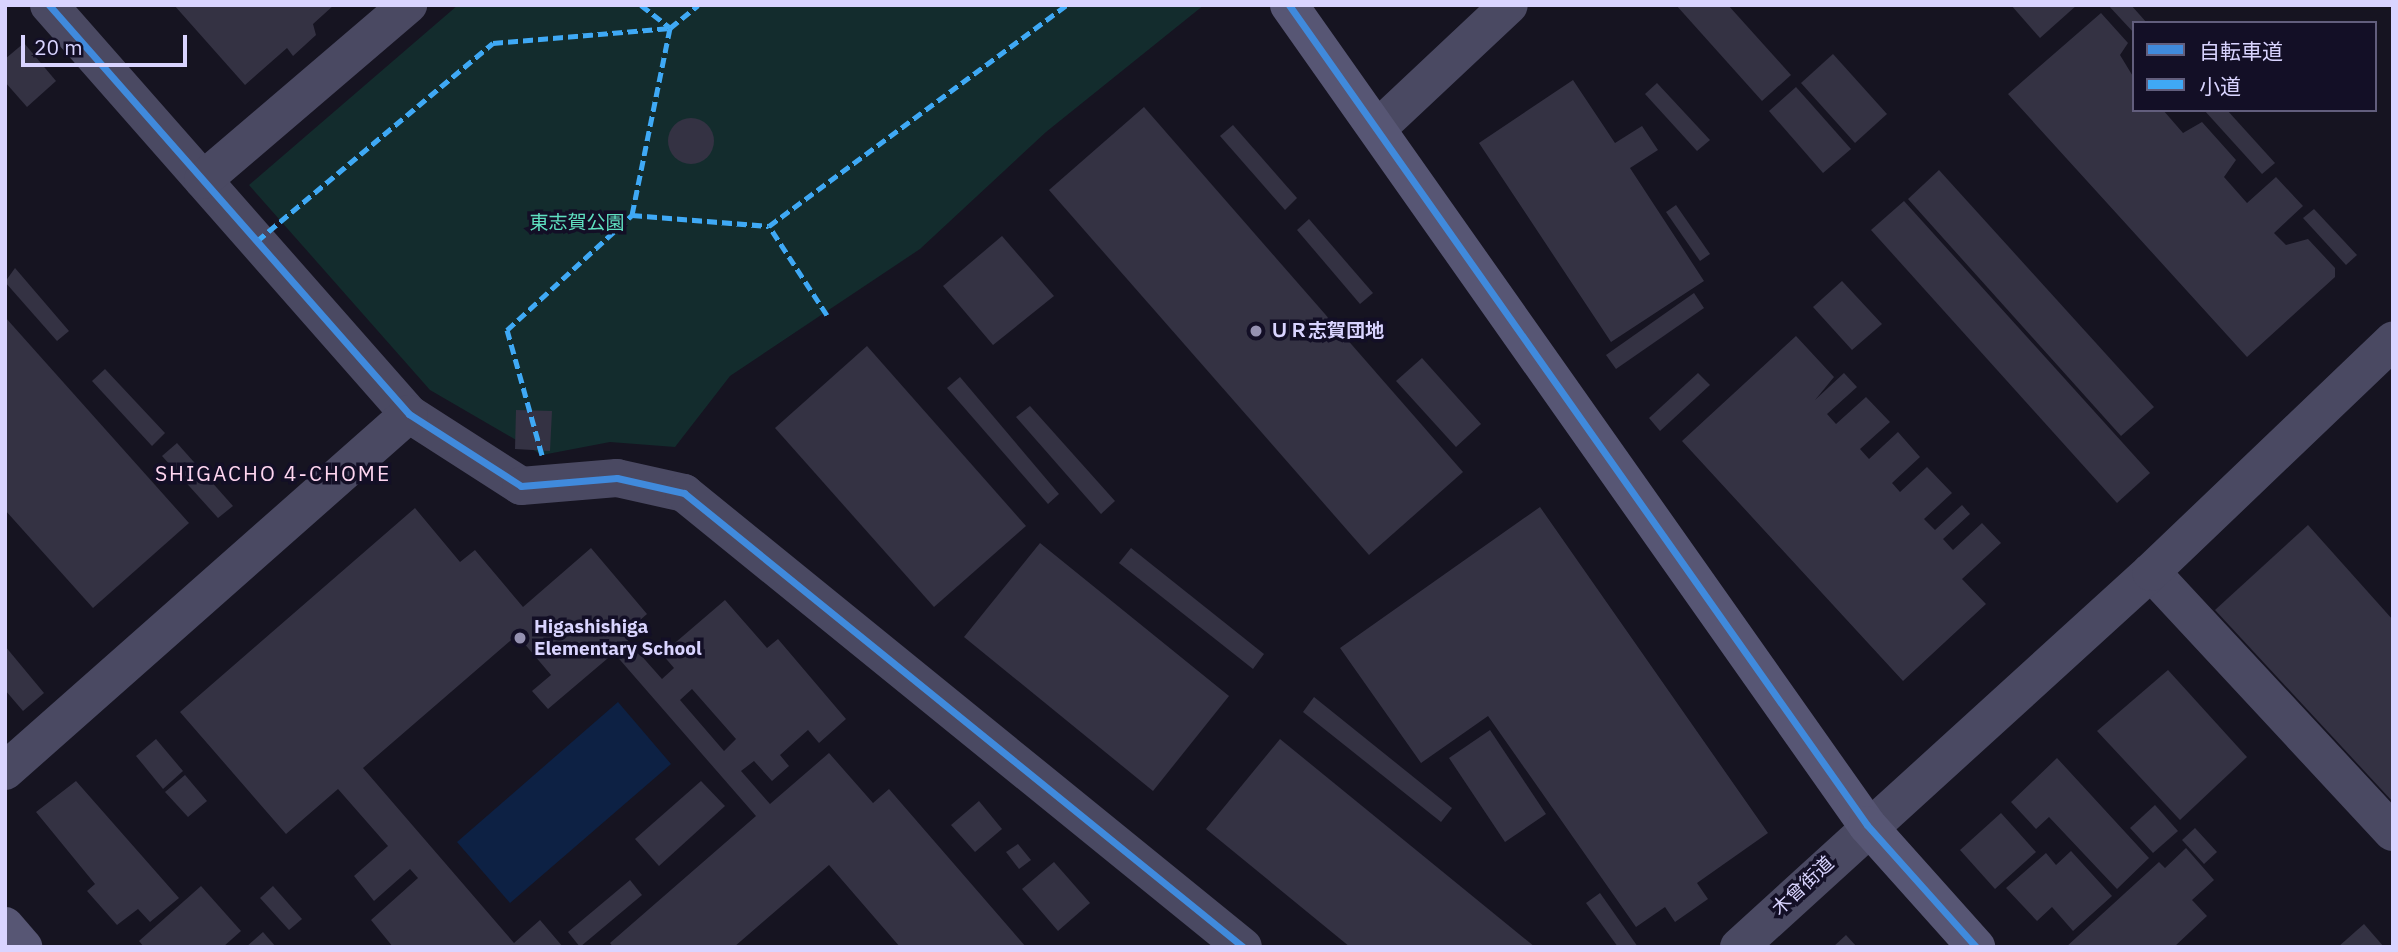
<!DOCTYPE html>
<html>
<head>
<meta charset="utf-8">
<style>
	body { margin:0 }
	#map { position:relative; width:2398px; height:952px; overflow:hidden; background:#161421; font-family:"IBM Plex Sans","Noto Sans JP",sans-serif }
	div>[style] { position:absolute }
	.green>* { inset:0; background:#132c2d }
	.water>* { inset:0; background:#0d2144 }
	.building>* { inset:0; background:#343243 }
	.round { border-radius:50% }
	.street>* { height:38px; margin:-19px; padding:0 19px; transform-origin:19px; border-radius:19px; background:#4a4962 }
	.secondary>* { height:38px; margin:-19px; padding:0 19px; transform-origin:19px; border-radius:19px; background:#575674 }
	.quiet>* { height:5px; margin-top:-2.5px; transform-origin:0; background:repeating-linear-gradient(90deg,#3fa9f5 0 10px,transparent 0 15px) }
	.cycleway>* { height:7px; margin:-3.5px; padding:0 3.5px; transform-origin:3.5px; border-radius:3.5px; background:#408adc }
	.dots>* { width:19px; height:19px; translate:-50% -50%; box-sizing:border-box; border:4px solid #130f26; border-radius:50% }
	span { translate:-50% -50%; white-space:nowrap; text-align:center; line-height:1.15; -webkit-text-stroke:7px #130f26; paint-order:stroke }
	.park-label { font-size:19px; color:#5fe0c0 }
	.poi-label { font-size:19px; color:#d9d4ff; font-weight:700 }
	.left { translate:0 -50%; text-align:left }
	.street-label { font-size:19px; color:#d9d4ff }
	.neighbourhood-label { font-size:21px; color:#ffd6f0; letter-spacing:2px }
	.frame { position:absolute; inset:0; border:7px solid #d9d4ff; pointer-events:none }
	.legend { position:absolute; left:2132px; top:21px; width:245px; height:91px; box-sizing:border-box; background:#130f26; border:2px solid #625e7d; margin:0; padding:9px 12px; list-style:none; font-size:21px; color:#d9d4ff }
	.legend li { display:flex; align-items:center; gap:14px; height:35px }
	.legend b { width:35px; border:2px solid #625e7d }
	.scale { position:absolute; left:21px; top:35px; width:166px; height:32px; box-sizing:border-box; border:4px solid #d9d4ff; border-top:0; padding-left:9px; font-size:21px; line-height:24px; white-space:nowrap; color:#d9d4ff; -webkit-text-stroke:5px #130f26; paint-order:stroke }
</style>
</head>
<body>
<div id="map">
	<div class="green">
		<i style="clip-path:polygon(458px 5px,1204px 5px,1046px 132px,920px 249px,730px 376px,675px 447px,610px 442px,542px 455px,430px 390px,249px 185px)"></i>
	</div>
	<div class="water">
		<i style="clip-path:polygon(618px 702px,671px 764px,510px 903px,457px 842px)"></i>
	</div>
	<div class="building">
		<i style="clip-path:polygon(174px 5px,334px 5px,313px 24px,316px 35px,293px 56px,287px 48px,245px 85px)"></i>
		<i style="clip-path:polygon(1676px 5px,1728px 5px,1791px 75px,1762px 101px)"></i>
		<i style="clip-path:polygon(2011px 5px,2077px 5px,2040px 38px)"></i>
		<i style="clip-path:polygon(2108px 5px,2131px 5px,2147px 23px,2134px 23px,2134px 33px)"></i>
		<i style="clip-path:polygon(2101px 13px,2128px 43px,2120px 55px,2134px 78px,2134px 110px,2163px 110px,2183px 133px,2202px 122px,2236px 160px,2224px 177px,2247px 203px,2276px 177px,2303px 206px,2274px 233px,2286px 245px,2308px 239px,2335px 268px,2335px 277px,2247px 357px,2008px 94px)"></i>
		<i style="clip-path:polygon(24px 43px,56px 81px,27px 107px,5px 82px,5px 59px)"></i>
		<i style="clip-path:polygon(1833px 54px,1887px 114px,1855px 143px,1801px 83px)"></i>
		<i style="clip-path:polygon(1573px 80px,1615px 143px,1642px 126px,1658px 150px,1630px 168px,1704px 281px,1611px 342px,1479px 143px)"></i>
		<i style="clip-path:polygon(1657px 83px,1710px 140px,1697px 151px,1645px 94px)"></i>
		<i style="clip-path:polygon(1796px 87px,1851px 149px,1823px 173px,1769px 111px)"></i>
		<i style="clip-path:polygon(1144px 107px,1463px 472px,1369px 555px,1049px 190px)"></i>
		<i style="clip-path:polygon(2204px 110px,2227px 110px,2275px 163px,2262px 174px)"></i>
		<i class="round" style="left:668px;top:118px;width:46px;height:46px"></i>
		<i style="clip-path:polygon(1233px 125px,1297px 198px,1285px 210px,1220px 136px)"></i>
		<i style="clip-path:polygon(1939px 170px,2154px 407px,2121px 436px,1908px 199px)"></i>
		<i style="clip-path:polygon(1904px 201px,2150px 473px,2117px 503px,1871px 230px)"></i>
		<i style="clip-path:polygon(1676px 205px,1710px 254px,1700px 261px,1666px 212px)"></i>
		<i style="clip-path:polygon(2314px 209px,2357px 255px,2346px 265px,2303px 218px)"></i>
		<i style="clip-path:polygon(1309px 219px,1373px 293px,1360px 304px,1297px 230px)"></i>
		<i style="clip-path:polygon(1002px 236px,1054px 296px,993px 345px,943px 286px)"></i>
		<i style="clip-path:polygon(15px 268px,69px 331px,57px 341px,5px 282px)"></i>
		<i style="clip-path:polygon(1842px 281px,1882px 324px,1852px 350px,1813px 307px)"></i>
		<i style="clip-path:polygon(1694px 293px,1704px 308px,1616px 369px,1606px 355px)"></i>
		<i style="clip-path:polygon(5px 317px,189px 523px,93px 608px,5px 510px)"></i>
		<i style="clip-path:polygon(1796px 336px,1834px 377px,1815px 400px,1844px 373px,1857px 387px,1827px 414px,1836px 424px,1866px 397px,1890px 422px,1860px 449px,1869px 459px,1898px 432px,1920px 457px,1892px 483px,1900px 492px,1927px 467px,1952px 493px,1924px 519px,1935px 530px,1962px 505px,1970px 514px,1943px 539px,1953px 550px,1982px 523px,2001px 543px,1962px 579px,1986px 604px,1903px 681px,1682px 441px)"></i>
		<i style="clip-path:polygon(867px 346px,1026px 526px,934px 607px,775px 428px)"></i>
		<i style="clip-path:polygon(1422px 358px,1481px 424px,1456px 447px,1396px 381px)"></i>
		<i style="clip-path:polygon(105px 369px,165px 433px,152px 446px,92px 381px)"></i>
		<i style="clip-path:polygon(1698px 373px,1710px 385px,1660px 431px,1649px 418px)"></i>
		<i style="clip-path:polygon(960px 377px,1059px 494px,1048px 504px,947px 388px)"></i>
		<i style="clip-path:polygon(1030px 406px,1115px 501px,1101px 514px,1016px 417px)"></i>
		<i style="clip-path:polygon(516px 410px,552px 411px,550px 451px,515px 449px)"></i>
		<i style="clip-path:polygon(177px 443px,233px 506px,218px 518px,162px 456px)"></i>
		<i style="clip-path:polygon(1540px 507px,1768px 833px,1697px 883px,1708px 899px,1675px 922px,1665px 907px,1636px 927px,1488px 716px,1421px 763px,1340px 648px)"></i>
		<i style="clip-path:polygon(evenodd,415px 508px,460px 562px,475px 550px,523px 607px,591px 548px,647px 614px,623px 635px,662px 679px,674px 668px,662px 654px,725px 600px,767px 648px,778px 639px,846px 719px,819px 743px,808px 730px,780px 755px,789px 766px,772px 781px,754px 761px,741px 771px,770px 804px,829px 753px,873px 803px,889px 789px,1026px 947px,900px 947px,829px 865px,734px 947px,613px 947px,610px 943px,756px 816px,614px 653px,548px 709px,532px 691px,551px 675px,517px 635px,363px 768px,514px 943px,540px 920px,563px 947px,393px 947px,371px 920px,418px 878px,410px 869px,374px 901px,354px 876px,388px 846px,338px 789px,286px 834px,180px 712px,415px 508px,692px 689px,736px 739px,724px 751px,680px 700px,692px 689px)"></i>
		<i style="clip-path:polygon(2308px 525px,2393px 620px,2393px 802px,2215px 610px)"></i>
		<i style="clip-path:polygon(1040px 543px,1229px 696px,1153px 791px,964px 637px)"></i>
		<i style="clip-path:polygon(1131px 548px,1264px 654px,1253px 669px,1119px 563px)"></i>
		<i style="clip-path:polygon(5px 646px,44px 693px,23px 711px,5px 690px)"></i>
		<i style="clip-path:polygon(2168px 670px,2247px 757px,2180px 820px,2097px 731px)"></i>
		<i style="clip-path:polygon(1314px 697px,1452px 808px,1441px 822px,1303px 712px)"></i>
		<i style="clip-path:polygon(1490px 730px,1546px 814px,1505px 842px,1449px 758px)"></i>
		<i style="clip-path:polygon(156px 739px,183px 771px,163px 789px,136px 756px)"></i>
		<i style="clip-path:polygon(1280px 739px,1535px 947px,1350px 947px,1206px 829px)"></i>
		<i style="clip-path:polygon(2057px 758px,2149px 858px,2117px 889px,2049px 817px,2036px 829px,2011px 802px)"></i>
		<i style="clip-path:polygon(185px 775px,207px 801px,188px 817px,165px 792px)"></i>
		<i style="clip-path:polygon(76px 781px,179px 898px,150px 922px,138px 909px,117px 925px,87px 891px,95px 884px,36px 812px)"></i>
		<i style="clip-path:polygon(701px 781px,725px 806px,659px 866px,635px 839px)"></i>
		<i style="clip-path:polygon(979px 801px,1002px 829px,975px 852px,951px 825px)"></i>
		<i style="clip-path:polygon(2155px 805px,2178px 831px,2153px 853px,2130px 828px)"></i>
		<i style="clip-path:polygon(2001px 813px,2036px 852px,1995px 889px,1960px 850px)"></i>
		<i style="clip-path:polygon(2195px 828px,2217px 852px,2204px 864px,2182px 840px)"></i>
		<i style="clip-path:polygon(1018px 844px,1031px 860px,1019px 869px,1006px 852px)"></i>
		<i style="clip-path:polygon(2186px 848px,2214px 880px,2192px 900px,2207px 916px,2174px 947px,2066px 947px,2159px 862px,2165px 868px)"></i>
		<i style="clip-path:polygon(2071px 851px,2112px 896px,2073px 931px,2052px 907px,2037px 921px,2006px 888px,2046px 853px,2056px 865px)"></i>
		<i style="clip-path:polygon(1054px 862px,1090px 903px,1058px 931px,1022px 889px)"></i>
		<i style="clip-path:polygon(630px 880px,642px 895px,580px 947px,568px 932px)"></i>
		<i style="clip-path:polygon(201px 886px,241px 931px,223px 947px,144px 947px,139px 941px)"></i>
		<i style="clip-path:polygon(273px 886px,302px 919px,289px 930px,260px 898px)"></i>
		<i style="clip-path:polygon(1600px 893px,1638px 947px,1618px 947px,1586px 903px)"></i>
		<i style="clip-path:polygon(2364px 924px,2384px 947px,2338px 947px)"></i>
		<i style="clip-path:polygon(263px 932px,276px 947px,246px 947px)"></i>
		<i style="clip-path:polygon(1846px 935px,1857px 947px,1833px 947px)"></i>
	</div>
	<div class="street">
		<i style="left:49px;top:5px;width:545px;rotate:48.65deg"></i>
		<i style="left:409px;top:414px;width:133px;rotate:32.7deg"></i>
		<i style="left:521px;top:486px;width:96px;rotate:-4.8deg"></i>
		<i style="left:617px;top:478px;width:69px;rotate:12.6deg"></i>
		<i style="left:684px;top:493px;width:720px;rotate:39.08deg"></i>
		<i style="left:1379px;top:127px;width:178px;rotate:-43.2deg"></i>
		<i style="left:203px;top:180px;width:270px;rotate:-40.5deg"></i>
		<i style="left:2151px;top:572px;width:355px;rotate:47.1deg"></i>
		<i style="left:5px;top:771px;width:539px;rotate:-41.47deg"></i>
		<i style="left:1739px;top:947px;width:557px;rotate:-42.31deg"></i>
		<i style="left:2151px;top:572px;width:335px;rotate:-43.7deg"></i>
	</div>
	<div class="secondary">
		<i style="left:1289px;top:5px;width:1003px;rotate:54.82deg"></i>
		<i style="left:1867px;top:825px;width:164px;rotate:48.2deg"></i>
		<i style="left:5px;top:926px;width:28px;rotate:49deg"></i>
	</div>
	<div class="quiet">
		<i style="left:641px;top:5px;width:37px;rotate:38deg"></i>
		<i style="left:670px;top:28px;width:36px;rotate:-39deg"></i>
		<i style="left:257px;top:241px;width:308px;rotate:-40deg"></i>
		<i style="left:493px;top:43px;width:178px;rotate:-4.8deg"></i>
		<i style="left:670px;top:28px;width:191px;rotate:101.5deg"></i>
		<i style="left:827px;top:315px;width:106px;rotate:-123.1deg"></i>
		<i style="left:769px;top:226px;width:371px;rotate:-36.6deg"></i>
		<i style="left:542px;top:455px;width:130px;rotate:-105.6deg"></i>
		<i style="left:507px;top:330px;width:170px;rotate:-42.6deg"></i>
		<i style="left:632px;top:215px;width:137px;rotate:4.6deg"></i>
	</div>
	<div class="cycleway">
		<i style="left:49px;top:5px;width:545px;rotate:48.65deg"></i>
		<i style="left:409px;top:414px;width:133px;rotate:32.7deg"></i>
		<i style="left:521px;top:486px;width:96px;rotate:-4.8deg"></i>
		<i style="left:617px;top:478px;width:69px;rotate:12.6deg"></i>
		<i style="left:684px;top:493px;width:720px;rotate:39.08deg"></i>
		<i style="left:1289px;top:5px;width:1003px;rotate:54.82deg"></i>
		<i style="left:1867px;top:825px;width:164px;rotate:48.2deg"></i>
	</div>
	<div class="dots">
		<i style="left:1256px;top:331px;background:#9591b1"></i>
		<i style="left:520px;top:638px;background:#9591b1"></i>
	</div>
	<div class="park-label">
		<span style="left:577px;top:223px">東志賀公園</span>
	</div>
	<div class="poi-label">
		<span class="left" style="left:1270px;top:331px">ＵＲ志賀団地</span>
		<span class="left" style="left:534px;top:638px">Higashishiga<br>Elementary School</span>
	</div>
	<div class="street-label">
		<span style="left:1803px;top:886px;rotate:-43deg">木曾街道</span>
	</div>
	<div class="neighbourhood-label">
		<span style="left:273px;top:473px">SHIGACHO 4-CHOME</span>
	</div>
	<div class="frame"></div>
	<ul class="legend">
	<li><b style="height:9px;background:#408adc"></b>自転車道</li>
	<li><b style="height:9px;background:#3fa9f5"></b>小道</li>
	</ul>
	<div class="scale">20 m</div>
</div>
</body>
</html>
